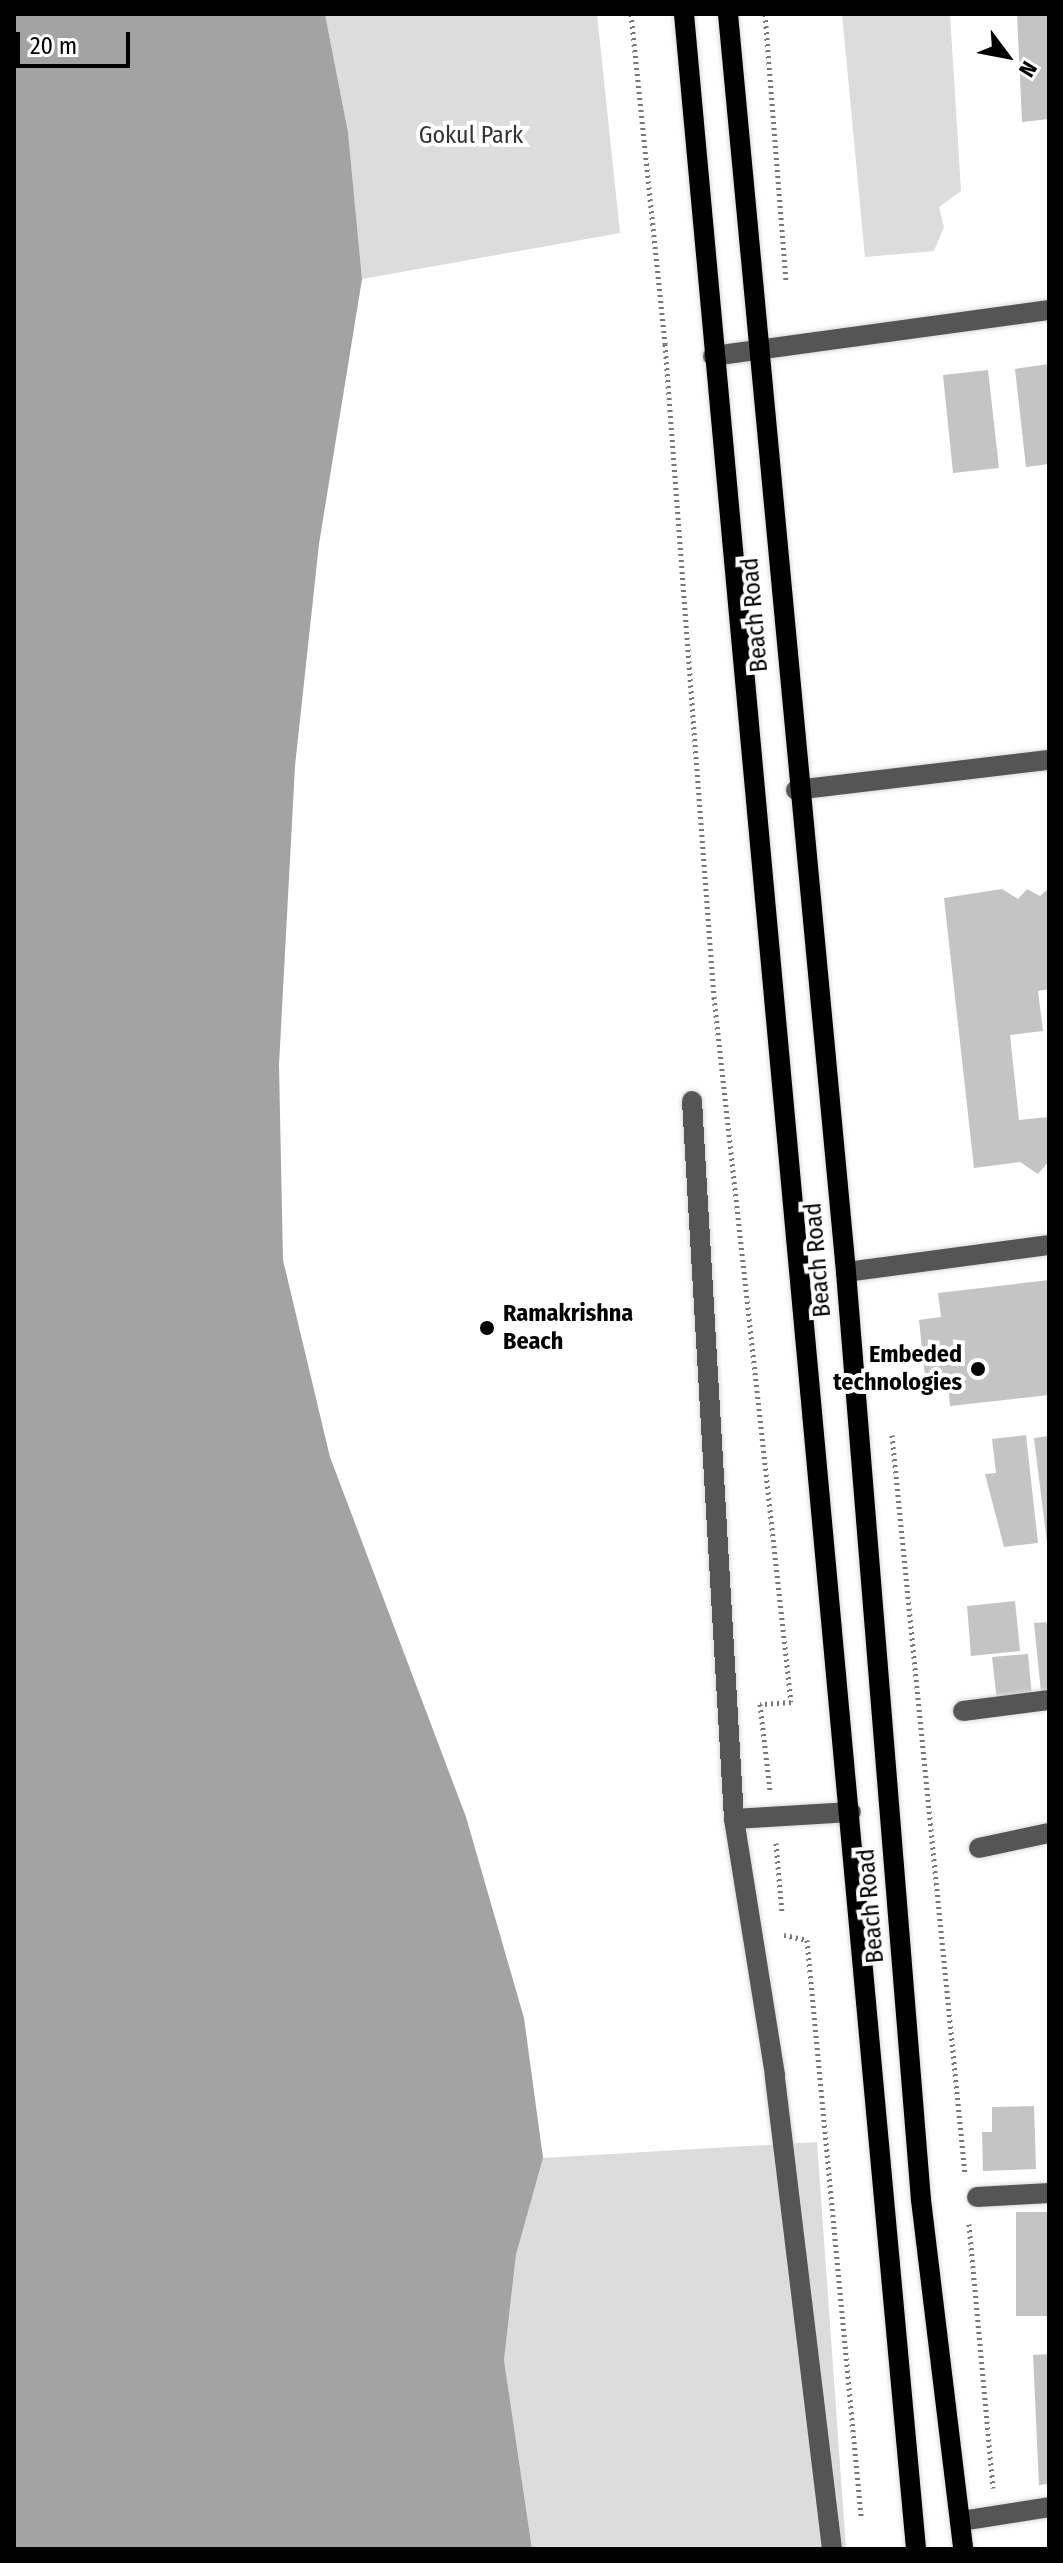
<!DOCTYPE html>
<html>
<head>
<meta charset="utf-8">
<style>
	body { margin:0 }
	#map { position:relative; width:1063px; height:2563px; overflow:hidden; background:#fff; font-family:"Fira Sans Condensed",sans-serif }
	div>[style] { position:absolute }
	.green>* { inset:0; background:#dcdcdc }
	.water>* { inset:0; background:#a3a3a3 }
	.building>* { inset:0; background:#c4c4c4 }
	.path>* { height:5px; margin-top:-2.5px; transform-origin:0; background:repeating-linear-gradient(90deg,#777 0 2px,transparent 0 6px) }
	.roads { filter:drop-shadow(0 0 2px #dbdbdb) drop-shadow(0 0 2px #dbdbdb) }
	.minor>* { height:20px; margin:-10px; padding:0 10px; transform-origin:10px; border-radius:10px; background:#555 }
	.major>* { height:20px; margin:-10px; padding:0 10px; transform-origin:10px; border-radius:10px; background:#000 }
	.dots>* { width:22px; height:22px; translate:-50% -50%; box-sizing:border-box; border:4px solid #fff; border-radius:50% }
	span { translate:-50% -50%; white-space:nowrap; text-align:center; line-height:1.15; -webkit-text-stroke:8px #fff; paint-order:stroke }
	.park-label { font-size:24px; color:#333 }
	.street-label { font-size:24px; color:#000 }
	.poi-label { font-size:24px; color:#000; font-weight:700 }
	.left { translate:0 -50%; text-align:left }
	.right { translate:-100% -50%; text-align:right }
	.frame { position:absolute; inset:0; border:16px solid #000; pointer-events:none }
	.north { position:absolute; left:967px; top:16px; width:80px; height:80px; -webkit-text-stroke:6px #fff; paint-order:stroke; rotate:122deg; font-size:22px; font-weight:700; line-height:32px; text-align:center; color:#000 }
	.north::after { content:''; display:block; margin:auto; width:28px; height:36px; background:#000; clip-path:polygon(50% 0,100% 100%,50% 72%,0 100%) }
	.scale { position:absolute; left:16px; top:32px; width:114px; height:36px; box-sizing:border-box; border:4px solid #000; border-top:0; padding-left:10px; font-size:24px; line-height:28px; white-space:nowrap; color:#000; -webkit-text-stroke:6px #fff; paint-order:stroke }
</style>
</head>
<body>
<div id="map">
	<div class="green">
		<i style="clip-path:polygon(325px 14px,597px 14px,620px 233px,362px 279px,348px 132px)"></i>
		<i style="clip-path:polygon(842px 14px,950px 14px,961px 191px,939px 207px,944px 227px,934px 251px,865px 257px)"></i>
		<i style="clip-path:polygon(817px 2142px,846px 2549px,532px 2549px,504px 2360px,516px 2255px,543px 2158px)"></i>
	</div>
	<div class="water">
		<i style="clip-path:polygon(14px 14px,325px 14px,348px 132px,362px 279px,319px 544px,295px 766px,279px 1065px,283px 1260px,330px 1457px,466px 1817px,524px 2018px,543px 2158px,516px 2255px,504px 2360px,532px 2549px,14px 2549px)"></i>
	</div>
	<div class="building">
		<i style="clip-path:polygon(1017px 14px,1049px 14px,1049px 119px,1022px 122px)"></i>
		<i style="clip-path:polygon(1049px 364px,1049px 464px,1026px 467px,1015px 369px)"></i>
		<i style="clip-path:polygon(988px 370px,999px 468px,953px 473px,943px 375px)"></i>
		<i style="clip-path:polygon(1049px 888px,1049px 989px,1038px 991px,1043px 1031px,1010px 1035px,1019px 1120px,1049px 1117px,1049px 1161px,1038px 1174px,1020px 1162px,974px 1168px,944px 898px,1002px 889px,1018px 899px,1027px 889px,1040px 896px)"></i>
		<i style="clip-path:polygon(1049px 1280px,1049px 1395px,950px 1406px,947px 1375px,925px 1377px,919px 1320px,941px 1317px,938px 1293px)"></i>
		<i style="clip-path:polygon(1026px 1435px,1038px 1543px,1004px 1547px,985px 1474px,996px 1473px,992px 1439px)"></i>
		<i style="clip-path:polygon(1049px 1436px,1049px 1543px,1047px 1543px,1034px 1438px)"></i>
		<i style="clip-path:polygon(1015px 1601px,1020px 1651px,971px 1656px,967px 1606px)"></i>
		<i style="clip-path:polygon(1049px 1622px,1049px 1691px,1041px 1692px,1034px 1623px)"></i>
		<i style="clip-path:polygon(1028px 1654px,1032px 1697px,997px 1701px,992px 1657px)"></i>
		<i style="clip-path:polygon(1034px 2106px,1036px 2169px,983px 2171px,982px 2132px,992px 2132px,992px 2107px)"></i>
		<i style="clip-path:polygon(1016px 2212px,1049px 2212px,1049px 2316px,1016px 2316px)"></i>
		<i style="clip-path:polygon(1049px 2354px,1049px 2484px,1039px 2485px,1033px 2355px)"></i>
	</div>
	<div class="path">
		<i style="left:631px;top:14px;width:332px;rotate:84.1deg"></i>
		<i style="left:665px;top:344px;width:655px;rotate:85.71deg"></i>
		<i style="left:714px;top:997px;width:709px;rotate:83.77deg"></i>
		<i style="left:791px;top:1702px;width:31px;rotate:176deg"></i>
		<i style="left:760px;top:1704px;width:87px;rotate:83.4deg"></i>
		<i style="left:765px;top:14px;width:269px;rotate:85.5deg"></i>
		<i style="left:892px;top:1435px;width:743px;rotate:84.36deg"></i>
		<i style="left:776px;top:1843px;width:70px;rotate:85.1deg"></i>
		<i style="left:784px;top:1935px;width:24px;rotate:12deg"></i>
		<i style="left:807px;top:1940px;width:579px;rotate:84.64deg"></i>
		<i style="left:969px;top:2224px;width:265px;rotate:84.8deg"></i>
	</div>
	<div class="roads">
		<div class="minor">
			<i style="left:713px;top:356px;width:339px;rotate:-7.8deg"></i>
			<i style="left:796px;top:790px;width:255px;rotate:-6.8deg"></i>
			<i style="left:692px;top:1101px;width:719px;rotate:86.65deg"></i>
			<i style="left:846px;top:1272px;width:205px;rotate:-7.6deg"></i>
			<i style="left:963px;top:1711px;width:87px;rotate:-7.3deg"></i>
			<i style="left:979px;top:1848px;width:72px;rotate:-12.1deg"></i>
			<i style="left:977px;top:2197px;width:72px;rotate:-3.2deg"></i>
			<i style="left:961px;top:2521px;width:89px;rotate:-9deg"></i>
			<i style="left:832px;top:2549px;width:477px;rotate:-96.9deg"></i>
			<i style="left:775px;top:2075px;width:259px;rotate:-99.1deg"></i>
			<i style="left:734px;top:1819px;width:117px;rotate:-3.4deg"></i>
		</div>
		<div class="major">
			<i style="left:684px;top:14px;width:2546px;rotate:84.77deg"></i>
			<i style="left:728px;top:14px;width:1264px;rotate:84.64deg"></i>
			<i style="left:846px;top:1272px;width:931px;rotate:85.38deg"></i>
			<i style="left:921px;top:2200px;width:352px;rotate:83.1deg"></i>
		</div>
	</div>
	<div class="dots">
		<i style="left:487px;top:1328px;background:#000"></i>
		<i style="left:978px;top:1369px;background:#000"></i>
	</div>
	<div class="park-label">
		<span style="left:471px;top:136px">Gokul Park</span>
	</div>
	<div class="street-label">
		<span style="left:755px;top:615px;rotate:-95deg">Beach Road</span>
		<span style="left:818px;top:1260px;rotate:-95deg">Beach Road</span>
		<span style="left:871px;top:1906px;rotate:-95deg">Beach Road</span>
	</div>
	<div class="poi-label">
		<span class="left" style="left:503px;top:1328px">Ramakrishna<br>Beach</span>
		<span class="right" style="left:962px;top:1369px">Embeded<br>technologies</span>
	</div>
	<div class="frame"></div>
	<div class="north">N</div>
	<div class="scale">20 m</div>
</div>
</body>
</html>
